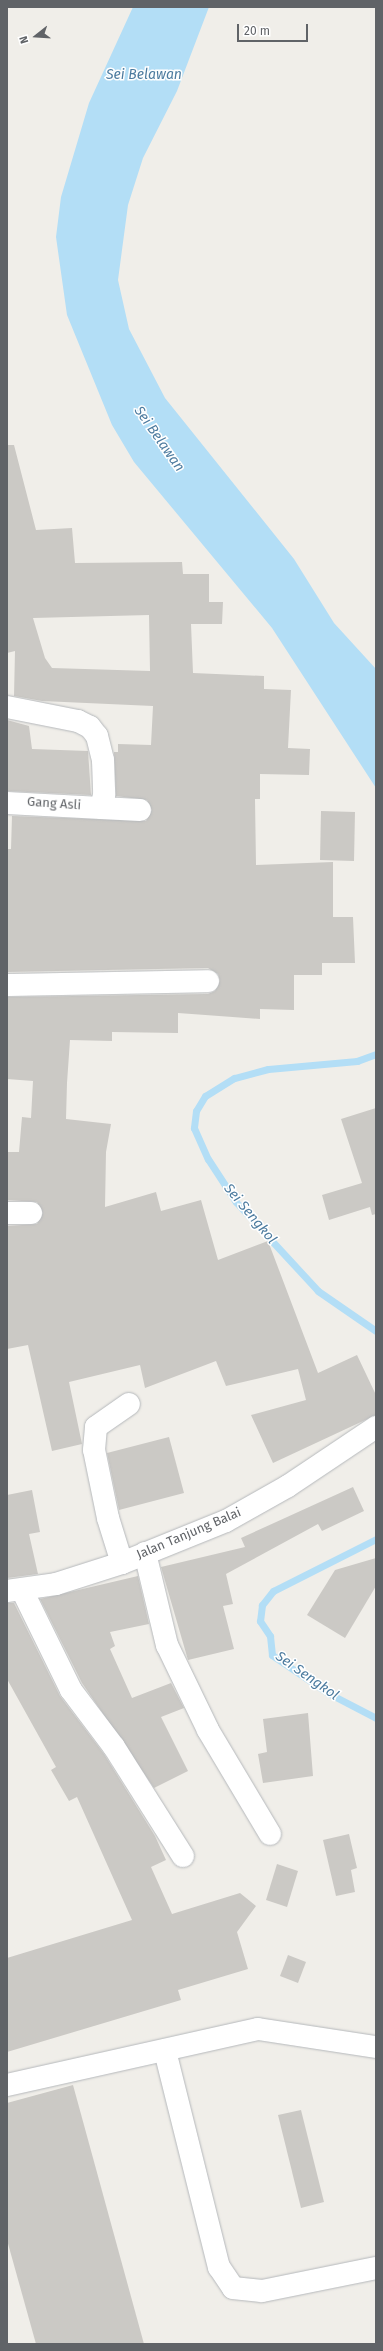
<!DOCTYPE html>
<html>
<head>
<meta charset="utf-8">
<style>
	body { margin:0 }
	#map { position:relative; width:383px; height:2351px; overflow:hidden; background:#f0eee9; font-family:"Fira Sans",sans-serif }
	div>[style] { position:absolute }
	.water>* { inset:0; background:#b3def6 }
	.stream>* { height:7px; margin:-3.5px; padding:0 3.5px; transform-origin:3.5px; border-radius:3.5px; background:#b3def6 }
	.building>* { inset:0; background:#cbc9c5 }
	.roads { filter:drop-shadow(0 0 1px #b5b8bb) drop-shadow(0 0 1px #b5b8bb) }
	.minor>* { height:22px; margin:-11px; padding:0 11px; transform-origin:11px; border-radius:11px; background:#fff }
	span { translate:-50% -50%; white-space:nowrap; text-align:center; line-height:1.15; -webkit-text-stroke:3px #fff; paint-order:stroke }
	.street-label { font-size:13px; color:#606367 }
	.water-label { font-size:14px; color:#4c7b9f; font-style:italic }
	.frame { position:absolute; inset:0; border:8px solid #606367; pointer-events:none }
	.north { position:absolute; left:16px; top:16px; width:40px; height:40px; -webkit-text-stroke:3px #fff; paint-order:stroke; rotate:253deg; font-size:11px; font-weight:700; line-height:16px; text-align:center; color:#606367 }
	.north::after { content:''; display:block; margin:auto; width:14px; height:18px; background:#606367; clip-path:polygon(50% 0,100% 100%,50% 72%,0 100%) }
	.scale { position:absolute; left:237px; top:24px; width:71px; height:18px; box-sizing:border-box; border:2px solid #606367; border-top:0; padding-left:5px; font-size:12px; line-height:14px; white-space:nowrap; color:#606367; -webkit-text-stroke:3px #fff; paint-order:stroke }
</style>
</head>
<body>
<div id="map">
	<div class="water">
		<i style="clip-path:polygon(133px 7px,209px 7px,177px 91px,143px 158px,128px 205px,118px 280px,129px 329px,165px 398px,294px 559px,334px 623px,376px 669px,376px 788px,272px 628px,134px 462px,112px 425px,67px 315px,56px 237px,61px 197px,89px 103px)"></i>
	</div>
	<div class="stream">
		<i style="left:376px;top:1054px;width:20px;rotate:160deg"></i>
		<i style="left:357px;top:1061px;width:89px;rotate:174.9deg"></i>
		<i style="left:268px;top:1069px;width:35px;rotate:165deg"></i>
		<i style="left:234px;top:1078px;width:34px;rotate:148deg"></i>
		<i style="left:205px;top:1096px;width:17px;rotate:121deg"></i>
		<i style="left:196px;top:1111px;width:17px;rotate:97deg"></i>
		<i style="left:194px;top:1128px;width:34px;rotate:66deg"></i>
		<i style="left:208px;top:1159px;width:51px;rotate:56.9deg"></i>
		<i style="left:236px;top:1202px;width:121px;rotate:47.3deg"></i>
		<i style="left:318px;top:1291px;width:70px;rotate:34.6deg"></i>
		<i style="left:376px;top:1539px;width:115px;rotate:153.2deg"></i>
		<i style="left:273px;top:1591px;width:18px;rotate:128deg"></i>
		<i style="left:262px;top:1605px;width:16px;rotate:97deg"></i>
		<i style="left:260px;top:1621px;width:18px;rotate:56deg"></i>
		<i style="left:270px;top:1636px;width:19px;rotate:84deg"></i>
		<i style="left:272px;top:1655px;width:68px;rotate:34.2deg"></i>
		<i style="left:328px;top:1693px;width:54px;rotate:27.5deg"></i>
	</div>
	<div class="building">
		<i style="clip-path:polygon(evenodd,7px 445px,14px 445px,36px 530px,72px 528px,75px 563px,182px 562px,183px 574px,209px 574px,209px 602px,223px 602px,222px 624px,191px 624px,193px 673px,264px 676px,264px 689px,291px 690px,288px 748px,310px 749px,309px 775px,260px 774px,260px 799px,255px 799px,256px 865px,333px 862px,333px 917px,353px 917px,355px 963px,322px 963px,322px 975px,294px 975px,294px 1010px,260px 1009px,260px 1019px,178px 1013px,178px 1033px,112px 1032px,112px 1041px,70px 1040px,67px 1083px,66px 1119px,111px 1124px,106px 1152px,105px 1207px,156px 1192px,161px 1211px,201px 1200px,218px 1260px,268px 1241px,318px 1373px,357px 1355px,376px 1395px,376px 1415px,273px 1463px,251px 1415px,306px 1400px,298px 1369px,226px 1386px,216px 1361px,145px 1388px,140px 1365px,69px 1382px,82px 1444px,52px 1451px,28px 1345px,7px 1349px,7px 1226px,37px 1224px,43px 1213px,37px 1202px,7px 1200px,7px 1152px,19px 1152px,22px 1117px,31px 1118px,33px 1081px,7px 1079px,7px 997px,208px 994px,215px 991px,220px 981px,218px 974px,208px 968px,7px 972px,7px 849px,11px 849px,12px 816px,146px 821px,152px 810px,147px 800px,116px 796px,114px 752px,118px 752px,118px 744px,151px 745px,153px 706px,42px 701px,14px 696px,15px 651px,7px 653px,7px 445px,149px 615px,150px 671px,52px 668px,45px 658px,33px 618px,149px 615px)"></i>
		<i style="clip-path:polygon(7px 720px,29px 726px,32px 749px,88px 751px,91px 795px,7px 791px)"></i>
		<i style="clip-path:polygon(321px 811px,355px 812px,354px 861px,320px 860px)"></i>
		<i style="clip-path:polygon(376px 1108px,376px 1214px,372px 1215px,370px 1207px,329px 1220px,322px 1195px,362px 1183px,341px 1119px)"></i>
		<i style="clip-path:polygon(169px 1437px,184px 1493px,119px 1510px,107px 1453px)"></i>
		<i style="clip-path:polygon(353px 1487px,364px 1511px,322px 1531px,318px 1524px,226px 1574px,233px 1604px,223px 1606px,234px 1649px,188px 1660px,161px 1567px,245px 1547px,241px 1538px)"></i>
		<i style="clip-path:polygon(32px 1490px,40px 1532px,29px 1534px,38px 1574px,7px 1578px,7px 1495px)"></i>
		<i style="clip-path:polygon(376px 1558px,376px 1586px,345px 1638px,307px 1615px,335px 1570px)"></i>
		<i style="clip-path:polygon(138px 1576px,149px 1624px,110px 1632px,115px 1646px,110px 1649px,132px 1698px,171px 1683px,184px 1708px,161px 1717px,188px 1771px,154px 1788px,82px 1683px,40px 1599px)"></i>
		<i style="clip-path:polygon(7px 1603px,14px 1603px,60px 1696px,104px 1754px,155px 1836px,166px 1860px,151px 1867px,172px 1914px,240px 1893px,256px 1906px,237px 1932px,248px 1969px,178px 1990px,181px 2000px,7px 2052px,7px 1958px,132px 1920px,77px 1797px,69px 1801px,51px 1770px,56px 1767px,7px 1679px)"></i>
		<i style="clip-path:polygon(308px 1713px,313px 1776px,263px 1783px,258px 1754px,267px 1752px,263px 1719px)"></i>
		<i style="clip-path:polygon(349px 1834px,357px 1868px,351px 1870px,355px 1892px,336px 1896px,323px 1840px)"></i>
		<i style="clip-path:polygon(277px 1864px,298px 1871px,287px 1907px,266px 1900px)"></i>
		<i style="clip-path:polygon(288px 1955px,306px 1962px,298px 1983px,280px 1976px)"></i>
		<i style="clip-path:polygon(73px 2085px,144px 2344px,36px 2344px,7px 2240px,7px 2103px)"></i>
		<i style="clip-path:polygon(301px 2110px,324px 2202px,301px 2208px,278px 2115px)"></i>
	</div>
	<div class="roads">
		<div class="minor">
			<i style="left:7px;top:707px;width:72px;rotate:11.2deg"></i>
			<i style="left:78px;top:721px;width:13px;rotate:27deg"></i>
			<i style="left:90px;top:727px;width:11px;rotate:52deg"></i>
			<i style="left:97px;top:736px;width:25px;rotate:76deg"></i>
			<i style="left:103px;top:760px;width:35px;rotate:88deg"></i>
			<i style="left:104px;top:795px;width:13px;rotate:103deg"></i>
			<i style="left:101px;top:808px;width:39px;rotate:3deg"></i>
			<i style="left:7px;top:803px;width:94px;rotate:3deg"></i>
			<i style="left:7px;top:985px;width:201px;rotate:-1.1deg"></i>
			<i style="left:7px;top:1213px;width:24px"></i>
			<i style="left:145px;top:1553px;width:95px;rotate:76.6deg"></i>
			<i style="left:167px;top:1645px;width:94px;rotate:64.2deg"></i>
			<i style="left:208px;top:1730px;width:121px;rotate:59.2deg"></i>
			<i style="left:122px;top:1563px;width:47px;rotate:-107.3deg"></i>
			<i style="left:108px;top:1518px;width:69px;rotate:-101.6deg"></i>
			<i style="left:94px;top:1450px;width:23px;rotate:-85deg"></i>
			<i style="left:96px;top:1427px;width:40px;rotate:-34.9deg"></i>
			<i style="left:22px;top:1590px;width:111px;rotate:63.9deg"></i>
			<i style="left:71px;top:1690px;width:71px;rotate:53deg"></i>
			<i style="left:114px;top:1747px;width:129px;rotate:57.7deg"></i>
			<i style="left:7px;top:1591px;width:49px;rotate:-8.1deg"></i>
			<i style="left:56px;top:1584px;width:69px;rotate:-17.7deg"></i>
			<i style="left:122px;top:1563px;width:112px;rotate:-22deg"></i>
			<i style="left:226px;top:1521px;width:71px;rotate:-29.4deg"></i>
			<i style="left:288px;top:1486px;width:106px;rotate:-33.8deg"></i>
			<i style="left:165px;top:2051px;width:223px;rotate:76deg"></i>
			<i style="left:219px;top:2267px;width:25px;rotate:56deg"></i>
			<i style="left:233px;top:2288px;width:29px;rotate:6deg"></i>
			<i style="left:262px;top:2291px;width:116px;rotate:-11.4deg"></i>
			<i style="left:7px;top:2085px;width:257px;rotate:-12.6deg"></i>
			<i style="left:258px;top:2029px;width:119px;rotate:8.7deg"></i>
		</div>
	</div>
	<div class="street-label">
		<span style="left:54px;top:804px;rotate:4deg">Gang Asli</span>
		<span style="left:189px;top:1534px;rotate:-23deg">Jalan Tanjung Balai</span>
	</div>
	<div class="water-label">
		<span style="left:144px;top:75px">Sei Belawan</span>
		<span style="left:159px;top:439px;rotate:55deg">Sei Belawan</span>
		<span style="left:250px;top:1214px;rotate:50deg">Sei Sengkol</span>
		<span style="left:307px;top:1676px;rotate:35deg">Sei Sengkol</span>
	</div>
	<div class="frame"></div>
	<div class="north">N</div>
	<div class="scale">20 m</div>
</div>
</body>
</html>
